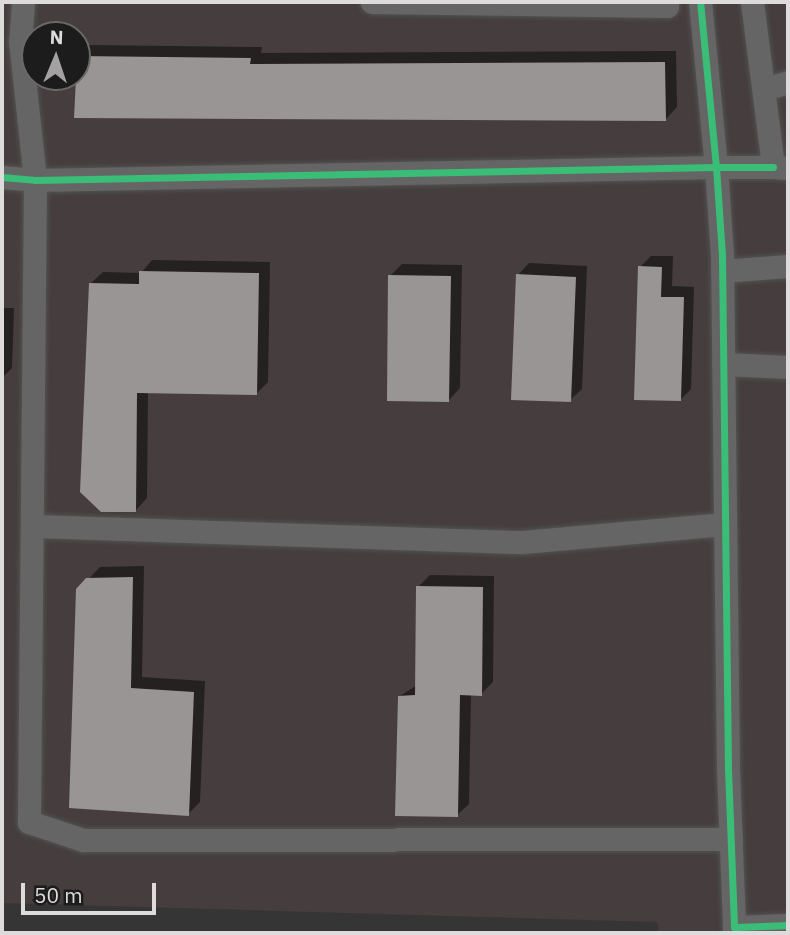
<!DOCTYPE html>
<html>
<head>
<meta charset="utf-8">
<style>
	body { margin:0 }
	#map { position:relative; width:790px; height:935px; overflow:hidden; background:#363535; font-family:"IBM Plex Sans",sans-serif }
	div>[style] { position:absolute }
	.built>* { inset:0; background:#463e3e }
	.shadow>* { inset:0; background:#0007 }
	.building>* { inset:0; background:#9a9595 }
	.roads { filter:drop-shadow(0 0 2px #535252) drop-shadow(0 0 2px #535252) }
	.minor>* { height:23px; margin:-11.5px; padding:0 11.5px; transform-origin:11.5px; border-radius:11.5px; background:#666565 }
	.cycleway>* { height:7px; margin:-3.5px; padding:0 3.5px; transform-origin:3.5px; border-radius:3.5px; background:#3abd76 }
	span { translate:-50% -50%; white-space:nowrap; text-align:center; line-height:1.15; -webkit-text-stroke:7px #1d1c1c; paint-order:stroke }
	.frame { position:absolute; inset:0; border:4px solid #dddbdb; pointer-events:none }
	.north { position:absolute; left:21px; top:21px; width:70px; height:70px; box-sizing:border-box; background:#1d1c1c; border:2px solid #6a6868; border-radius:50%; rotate:2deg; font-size:19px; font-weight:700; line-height:28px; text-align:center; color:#dddbdb }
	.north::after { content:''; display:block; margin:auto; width:24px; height:32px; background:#a3a1a1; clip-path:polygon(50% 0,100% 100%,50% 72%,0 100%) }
	.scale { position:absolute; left:21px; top:883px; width:135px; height:32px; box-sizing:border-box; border:4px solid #dddbdb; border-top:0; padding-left:9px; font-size:21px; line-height:24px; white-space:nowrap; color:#dddbdb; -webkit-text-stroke:5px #1d1c1c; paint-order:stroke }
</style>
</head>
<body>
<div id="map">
	<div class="built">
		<i style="clip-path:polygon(evenodd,2px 2px,788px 2px,788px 933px,659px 933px,657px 922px,2px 903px,2px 2px,35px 35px,77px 35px,77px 77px,35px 77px,35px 35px)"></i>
	</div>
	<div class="shadow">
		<i style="clip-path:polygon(88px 45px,262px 47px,261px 53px,676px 51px,677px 107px,666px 119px,75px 116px,77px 56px)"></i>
		<i style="clip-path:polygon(651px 256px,673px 256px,672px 286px,694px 287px,691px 389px,680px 400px,640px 267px)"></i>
		<i style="clip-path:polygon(152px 260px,270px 262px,268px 382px,256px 394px,148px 391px,147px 498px,136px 510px,91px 283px,103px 272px,141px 273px)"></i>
		<i style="clip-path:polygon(529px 263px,587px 266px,582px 389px,570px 400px,518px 275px)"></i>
		<i style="clip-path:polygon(402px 264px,462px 265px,460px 388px,449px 400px,390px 276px)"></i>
		<i style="clip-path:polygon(2px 308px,14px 308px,12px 368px,2px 378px)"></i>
		<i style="clip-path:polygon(144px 566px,142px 677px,205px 681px,200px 802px,188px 814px,78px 590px,100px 567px)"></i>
		<i style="clip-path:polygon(430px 575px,494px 576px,493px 682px,481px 694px,471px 694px,469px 804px,457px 815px,400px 696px,417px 685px,418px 587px)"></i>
	</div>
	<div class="building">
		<i style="clip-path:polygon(77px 56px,251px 58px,250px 64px,665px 62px,666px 121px,74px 118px)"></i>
		<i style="clip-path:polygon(638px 266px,662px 267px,661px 297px,684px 297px,681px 401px,634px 400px)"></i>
		<i style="clip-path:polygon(139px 271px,259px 273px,257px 395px,137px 393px,136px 512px,101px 512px,80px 492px,89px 283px,139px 284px)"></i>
		<i style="clip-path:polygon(516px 274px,576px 277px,571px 402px,511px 400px)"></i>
		<i style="clip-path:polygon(388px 275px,451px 276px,449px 402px,387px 401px)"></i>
		<i style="clip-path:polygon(133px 577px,131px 688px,194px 692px,189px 816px,69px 808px,76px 589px,86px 578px)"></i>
		<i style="clip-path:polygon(416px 586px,483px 587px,482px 696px,460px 695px,458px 817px,395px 816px,398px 696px,415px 695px)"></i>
	</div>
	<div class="roads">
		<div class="minor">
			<i style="left:23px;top:2px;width:39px;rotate:94deg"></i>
			<i style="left:20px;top:41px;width:140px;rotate:83.8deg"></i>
			<i style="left:35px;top:180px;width:642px;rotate:90.54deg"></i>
			<i style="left:29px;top:822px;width:57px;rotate:18.4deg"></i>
			<i style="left:83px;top:840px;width:648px;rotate:-0.09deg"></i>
			<i style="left:372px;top:2px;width:295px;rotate:0.8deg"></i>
			<i style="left:667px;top:6px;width:4px;rotate:-90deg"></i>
			<i style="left:752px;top:2px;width:166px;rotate:82.7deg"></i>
			<i style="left:773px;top:167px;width:15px;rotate:4deg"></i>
			<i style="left:764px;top:89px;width:25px;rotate:-16deg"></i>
			<i style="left:773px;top:167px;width:57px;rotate:180deg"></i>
			<i style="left:716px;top:167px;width:88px;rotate:86.1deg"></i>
			<i style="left:722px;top:255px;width:514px;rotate:89.33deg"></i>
			<i style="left:728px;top:769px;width:158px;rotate:87.8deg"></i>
			<i style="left:734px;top:927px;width:54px;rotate:-2.1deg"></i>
			<i style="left:2px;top:177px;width:33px;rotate:5deg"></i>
			<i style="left:35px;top:180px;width:681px;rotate:-1.09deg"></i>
			<i style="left:716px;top:167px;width:166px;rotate:-95.5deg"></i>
			<i style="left:722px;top:271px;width:66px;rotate:-4.3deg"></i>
			<i style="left:723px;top:364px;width:65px;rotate:2.6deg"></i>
			<i style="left:35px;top:526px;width:488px;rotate:1.9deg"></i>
			<i style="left:523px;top:542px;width:202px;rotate:-5.1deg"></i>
		</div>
	</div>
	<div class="cycleway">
		<i style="left:773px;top:167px;width:57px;rotate:180deg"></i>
		<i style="left:716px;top:167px;width:88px;rotate:86.1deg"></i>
		<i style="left:722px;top:255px;width:514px;rotate:89.33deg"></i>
		<i style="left:728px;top:769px;width:158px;rotate:87.8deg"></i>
		<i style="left:734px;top:927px;width:54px;rotate:-2.1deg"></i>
		<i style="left:2px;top:177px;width:33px;rotate:5deg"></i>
		<i style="left:35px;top:180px;width:681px;rotate:-1.09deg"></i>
		<i style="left:716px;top:167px;width:166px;rotate:-95.5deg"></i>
	</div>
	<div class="frame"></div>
	<div class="north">N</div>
	<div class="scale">50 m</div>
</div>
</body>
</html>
